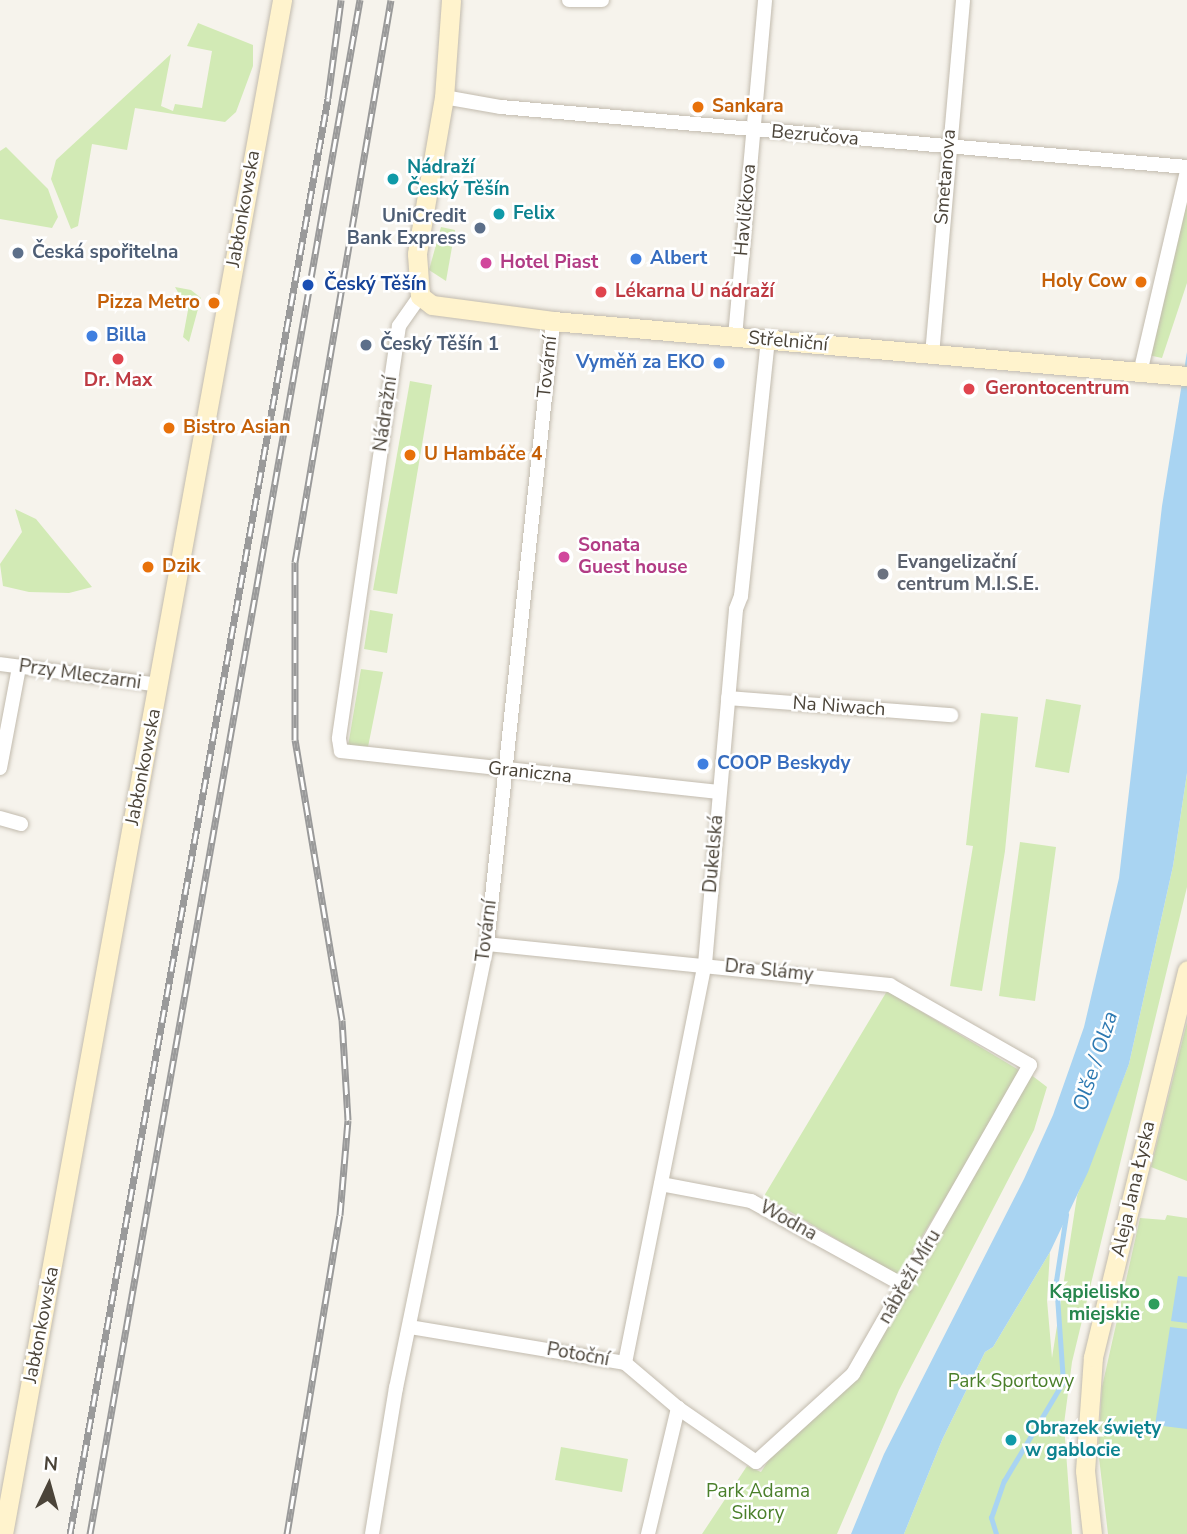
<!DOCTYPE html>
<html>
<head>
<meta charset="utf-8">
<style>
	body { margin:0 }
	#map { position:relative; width:1187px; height:1534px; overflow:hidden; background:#f6f3ec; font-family:"Nunito Sans",sans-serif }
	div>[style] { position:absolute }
	.green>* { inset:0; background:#d2eab5 }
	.water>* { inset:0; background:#a9d4f2 }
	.stream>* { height:4.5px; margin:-2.25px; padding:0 2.25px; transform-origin:2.25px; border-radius:2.25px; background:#a9d4f2 }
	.roads { filter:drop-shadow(0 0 2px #c2bbae) drop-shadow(0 0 2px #c2bbae) }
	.street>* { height:14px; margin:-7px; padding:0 7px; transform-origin:7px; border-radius:7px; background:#fff }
	.secondary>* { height:19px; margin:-9.5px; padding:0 9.5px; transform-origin:9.5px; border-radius:9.5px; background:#fff3cd }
	.rail>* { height:7px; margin-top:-3.5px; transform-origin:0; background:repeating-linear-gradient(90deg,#fff 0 13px,#9a9a9a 0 26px); box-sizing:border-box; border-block:2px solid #9a9a9a }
	.dots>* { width:19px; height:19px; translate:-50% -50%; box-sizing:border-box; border:4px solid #fff; border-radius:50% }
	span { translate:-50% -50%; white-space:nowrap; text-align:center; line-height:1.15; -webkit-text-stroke:5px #fff; paint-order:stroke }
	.food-label { font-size:19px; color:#c56008; font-weight:700 }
	.left { translate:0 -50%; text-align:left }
	.right { translate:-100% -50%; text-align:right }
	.street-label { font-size:19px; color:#4b4439 }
	.culture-label { font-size:19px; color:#0d838f; font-weight:700 }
	.service-label { font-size:19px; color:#4e5e75; font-weight:700 }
	.shop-label { font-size:19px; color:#366cbe; font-weight:700 }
	.hotel-label { font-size:19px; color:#b23c85; font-weight:700 }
	.transit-label { font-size:19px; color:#164399; font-weight:700 }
	.health-label { font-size:19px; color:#be3a42; font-weight:700 }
	.worship-label { font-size:19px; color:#5b616d; font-weight:700 }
	.leisure-label { font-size:19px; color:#27864d; font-weight:700 }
	.park-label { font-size:19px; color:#4a7f2a }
	.water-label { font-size:21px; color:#2e7ab2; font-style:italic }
	.north { position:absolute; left:14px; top:1450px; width:70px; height:70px; -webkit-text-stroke:5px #fff; paint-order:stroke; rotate:5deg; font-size:19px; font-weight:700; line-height:28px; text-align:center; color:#4b4439 }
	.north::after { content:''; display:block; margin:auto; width:24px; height:32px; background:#4b4439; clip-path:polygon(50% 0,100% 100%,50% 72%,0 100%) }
</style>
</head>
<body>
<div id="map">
	<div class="green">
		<i style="clip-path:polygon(198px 23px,253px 45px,253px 66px,236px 112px,225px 122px,135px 108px,127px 150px,92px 144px,78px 226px,71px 229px,51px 179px,56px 160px,171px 54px,161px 106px,173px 111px,175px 104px,202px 108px,212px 51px,187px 46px)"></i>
		<i style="clip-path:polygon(6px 147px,48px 189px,58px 217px,52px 228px,0 219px,0 151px)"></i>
		<i style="clip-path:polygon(1187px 188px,1187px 283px,1162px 358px,1148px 355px)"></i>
		<i style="clip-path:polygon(441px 227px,455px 230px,446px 281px,429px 270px)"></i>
		<i style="clip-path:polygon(175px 287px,191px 290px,201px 298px,189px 342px,183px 337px,188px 310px)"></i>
		<i style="clip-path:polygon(410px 381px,432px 385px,397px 594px,373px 590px)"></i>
		<i style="clip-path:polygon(15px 509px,36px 519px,92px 587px,69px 593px,29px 592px,3px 586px,0 564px,22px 532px)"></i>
		<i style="clip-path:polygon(370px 610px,393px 614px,387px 653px,364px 649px)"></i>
		<i style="clip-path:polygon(361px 669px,383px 672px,368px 747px,348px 746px)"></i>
		<i style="clip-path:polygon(1046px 699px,1081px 705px,1069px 773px,1035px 767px)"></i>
		<i style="clip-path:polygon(981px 713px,1018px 717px,1005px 851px,982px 991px,950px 986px,973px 846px,966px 845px)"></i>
		<i style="clip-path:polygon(1187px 773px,1187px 887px,1072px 1362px,1064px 1424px,1072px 1534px,904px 1534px,942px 1440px,985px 1352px,993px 1347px,1050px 1252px,1047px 1300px,1052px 1358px,1077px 1196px,1129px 1064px,1173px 866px)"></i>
		<i style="clip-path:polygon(1020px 842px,1056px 847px,1035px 1001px,999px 996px)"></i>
		<i style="clip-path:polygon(887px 991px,1022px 1072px,898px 1276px,764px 1196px)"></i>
		<i style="clip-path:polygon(1187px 1022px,1187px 1181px,1151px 1167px)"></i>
		<i style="clip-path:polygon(1030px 1074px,1047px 1087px,1034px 1130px,899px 1390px,837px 1534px,702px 1534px,747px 1466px,761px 1472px,773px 1453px,857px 1379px)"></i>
		<i style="clip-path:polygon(1167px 1215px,1187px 1218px,1187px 1534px,1108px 1534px,1098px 1449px,1102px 1387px,1140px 1218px,1165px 1220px)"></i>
		<i style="clip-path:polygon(561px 1447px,628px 1459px,622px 1492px,555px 1480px)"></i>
	</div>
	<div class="water">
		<i style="clip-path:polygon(1187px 352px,1187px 773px,1173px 866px,1129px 1064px,1088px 1172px,1050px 1252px,993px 1347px,985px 1352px,942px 1440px,904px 1534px,851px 1534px,884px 1454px,1024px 1179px,1053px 1115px,1084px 1027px,1119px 878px,1162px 506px)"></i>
		<i style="clip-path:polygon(1178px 1276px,1187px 1277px,1187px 1323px,1171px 1321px)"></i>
		<i style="clip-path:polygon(1170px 1327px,1187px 1329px,1187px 1429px,1155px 1425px)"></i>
	</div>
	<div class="stream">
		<i style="left:996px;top:1534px;width:17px;rotate:-107deg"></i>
		<i style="left:991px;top:1518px;width:39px;rotate:-71deg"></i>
		<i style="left:1004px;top:1481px;width:115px;rotate:-59.2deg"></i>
		<i style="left:1063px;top:1382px;width:101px;rotate:-94deg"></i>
		<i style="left:1056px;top:1281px;width:67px;rotate:-81.4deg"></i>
	</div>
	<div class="roads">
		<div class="street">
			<i style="left:569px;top:0;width:33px"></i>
			<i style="left:444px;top:97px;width:58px;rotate:10deg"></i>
			<i style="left:501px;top:107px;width:689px;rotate:5deg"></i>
			<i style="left:420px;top:296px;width:37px;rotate:125deg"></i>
			<i style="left:399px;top:326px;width:417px;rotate:98.3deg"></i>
			<i style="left:339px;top:739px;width:12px;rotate:81deg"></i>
			<i style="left:341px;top:751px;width:380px;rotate:6.2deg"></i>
			<i style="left:735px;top:337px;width:338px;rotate:-84.9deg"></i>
			<i style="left:932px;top:355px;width:356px;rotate:-85deg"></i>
			<i style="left:1140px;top:373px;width:207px;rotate:-76.9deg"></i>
			<i style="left:0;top:664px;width:161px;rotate:7.5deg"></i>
			<i style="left:728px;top:698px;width:224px;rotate:4.4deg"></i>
			<i style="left:0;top:768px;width:103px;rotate:-79.3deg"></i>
			<i style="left:0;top:818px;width:22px;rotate:16deg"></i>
			<i style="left:661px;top:1184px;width:92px;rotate:10.7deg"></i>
			<i style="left:751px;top:1201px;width:176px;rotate:28.9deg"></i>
			<i style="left:410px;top:1327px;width:218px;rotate:9.5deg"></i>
			<i style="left:625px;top:1363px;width:70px;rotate:40.3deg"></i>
			<i style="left:678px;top:1408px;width:95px;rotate:34.7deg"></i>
			<i style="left:756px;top:1462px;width:131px;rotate:-42.2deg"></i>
			<i style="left:853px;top:1374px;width:356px;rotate:-60.2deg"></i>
			<i style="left:1030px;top:1065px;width:161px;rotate:-150.3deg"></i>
			<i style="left:890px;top:985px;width:405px;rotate:-174.2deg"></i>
			<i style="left:625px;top:1363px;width:407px;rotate:-78.7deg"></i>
			<i style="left:705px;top:964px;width:356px;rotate:-85deg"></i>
			<i style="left:736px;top:609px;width:14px;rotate:-69deg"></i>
			<i style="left:741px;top:596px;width:257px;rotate:-84deg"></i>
			<i style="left:372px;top:1534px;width:148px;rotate:-80.7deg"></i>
			<i style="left:396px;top:1388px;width:453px;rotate:-78.4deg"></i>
			<i style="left:487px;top:944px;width:626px;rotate:-83.95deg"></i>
			<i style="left:648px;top:1534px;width:130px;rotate:-76.6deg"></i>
		</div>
		<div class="secondary">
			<i style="left:451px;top:0;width:97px;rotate:94.1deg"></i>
			<i style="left:444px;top:97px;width:159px;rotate:99.8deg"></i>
			<i style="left:417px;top:254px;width:42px;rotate:85.9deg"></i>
			<i style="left:420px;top:296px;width:15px;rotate:37deg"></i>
			<i style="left:432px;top:305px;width:122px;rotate:7.5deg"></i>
			<i style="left:553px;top:321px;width:636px;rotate:4.96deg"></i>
			<i style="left:3px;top:1534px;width:1559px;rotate:-79.69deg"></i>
			<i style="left:1092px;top:1534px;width:63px;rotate:-96.3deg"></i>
			<i style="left:1085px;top:1471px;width:114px;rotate:-86deg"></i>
			<i style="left:1093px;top:1357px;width:398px;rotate:-76.3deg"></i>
		</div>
	</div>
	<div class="rail">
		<i style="left:70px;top:1534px;width:1459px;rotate:-79.81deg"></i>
		<i style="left:328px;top:98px;width:99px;rotate:-82.4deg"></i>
		<i style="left:90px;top:1534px;width:1558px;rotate:-80.02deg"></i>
		<i style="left:287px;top:1534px;width:323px;rotate:-80.6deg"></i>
		<i style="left:340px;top:1215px;width:95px;rotate:-85.2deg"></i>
		<i style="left:348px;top:1120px;width:100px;rotate:-93.4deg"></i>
		<i style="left:342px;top:1020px;width:284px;rotate:-99.5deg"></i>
		<i style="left:295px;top:740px;width:178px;rotate:-90deg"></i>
		<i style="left:295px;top:562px;width:570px;rotate:-80.31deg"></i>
	</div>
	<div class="dots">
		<i style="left:698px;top:107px;background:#e8710a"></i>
		<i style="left:393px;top:179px;background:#0f9aa8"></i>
		<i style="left:499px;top:214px;background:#0f9aa8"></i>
		<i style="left:480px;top:228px;background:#5c6f8a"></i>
		<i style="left:18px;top:253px;background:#5c6f8a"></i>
		<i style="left:636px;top:259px;background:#3f7fe0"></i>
		<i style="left:486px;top:263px;background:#d1479c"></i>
		<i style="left:1141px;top:282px;background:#e8710a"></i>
		<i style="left:308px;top:285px;background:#1a4fb4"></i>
		<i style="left:601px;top:292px;background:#e0444e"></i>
		<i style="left:214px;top:303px;background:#e8710a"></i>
		<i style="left:92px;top:336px;background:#3f7fe0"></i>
		<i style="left:366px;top:345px;background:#5c6f8a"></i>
		<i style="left:118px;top:359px;background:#e0444e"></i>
		<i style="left:719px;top:363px;background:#3f7fe0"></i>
		<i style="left:969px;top:389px;background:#e0444e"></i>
		<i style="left:169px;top:428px;background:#e8710a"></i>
		<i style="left:410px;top:455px;background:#e8710a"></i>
		<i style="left:564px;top:557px;background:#d1479c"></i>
		<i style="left:148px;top:567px;background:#e8710a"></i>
		<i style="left:883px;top:574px;background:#6b7280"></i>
		<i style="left:703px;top:764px;background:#3f7fe0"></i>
		<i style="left:1154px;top:1304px;background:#2e9e5b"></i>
		<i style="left:1011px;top:1440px;background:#0f9aa8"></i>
	</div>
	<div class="food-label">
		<span class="left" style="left:712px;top:107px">Sankara</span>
		<span class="right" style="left:1127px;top:282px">Holy Cow</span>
		<span class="right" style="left:200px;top:303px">Pizza Metro</span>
		<span class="left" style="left:183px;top:428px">Bistro Asian</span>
		<span class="left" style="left:424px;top:455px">U Hambáče 4</span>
		<span class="left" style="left:162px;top:567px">Dzik</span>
	</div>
	<div class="street-label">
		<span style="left:815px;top:136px;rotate:5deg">Bezručova</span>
		<span style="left:946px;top:177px;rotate:-85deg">Smetanova</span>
		<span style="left:244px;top:209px;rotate:-80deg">Jabłonkowska</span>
		<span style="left:746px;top:210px;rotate:-85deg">Havlíčkova</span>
		<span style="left:788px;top:342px;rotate:5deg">Střelniční</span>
		<span style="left:548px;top:367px;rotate:-84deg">Tovární</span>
		<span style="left:386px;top:414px;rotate:-82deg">Nádražní</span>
		<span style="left:80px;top:675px;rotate:8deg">Przy Mleczarni</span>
		<span style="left:839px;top:707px;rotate:4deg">Na Niwach</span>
		<span style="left:144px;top:767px;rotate:-79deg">Jabłonkowska</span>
		<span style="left:530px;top:773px;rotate:6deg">Graniczna</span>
		<span style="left:714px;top:854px;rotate:-85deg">Dukelská</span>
		<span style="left:487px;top:931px;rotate:-83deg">Tovární</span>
		<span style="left:769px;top:971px;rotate:6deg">Dra Slámy</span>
		<span style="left:1134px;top:1189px;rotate:-77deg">Aleja Jana Łyska</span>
		<span style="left:788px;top:1221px;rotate:29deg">Wodna</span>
		<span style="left:910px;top:1277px;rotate:-60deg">nábřeží Míru</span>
		<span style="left:42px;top:1325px;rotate:-79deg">Jabłonkowska</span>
		<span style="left:578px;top:1355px;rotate:10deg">Potoční</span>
	</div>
	<div class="culture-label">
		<span class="left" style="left:407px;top:179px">Nádraží<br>Český Těšín</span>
		<span class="left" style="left:513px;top:214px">Felix</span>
		<span class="left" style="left:1025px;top:1440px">Obrazek święty<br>w gablocie</span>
	</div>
	<div class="service-label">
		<span class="right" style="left:466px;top:228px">UniCredit<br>Bank Express</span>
		<span class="left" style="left:32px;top:253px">Česká spořitelna</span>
		<span class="left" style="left:380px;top:345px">Český Těšín 1</span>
	</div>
	<div class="shop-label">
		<span class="left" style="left:650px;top:259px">Albert</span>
		<span class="left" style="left:106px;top:336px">Billa</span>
		<span class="right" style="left:705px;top:363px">Vyměň za EKO</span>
		<span class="left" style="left:717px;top:764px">COOP Beskydy</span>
	</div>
	<div class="hotel-label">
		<span class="left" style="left:500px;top:263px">Hotel Piast</span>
		<span class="left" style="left:578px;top:557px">Sonata<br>Guest house</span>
	</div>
	<div class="transit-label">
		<span class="left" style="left:324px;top:285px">Český Těšín</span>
	</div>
	<div class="health-label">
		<span class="left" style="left:615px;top:292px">Lékarna U nádraží</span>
		<span style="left:118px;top:381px">Dr. Max</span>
		<span class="left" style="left:985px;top:389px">Gerontocentrum</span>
	</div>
	<div class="worship-label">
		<span class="left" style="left:897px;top:574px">Evangelizační<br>centrum M.I.S.E.</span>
	</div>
	<div class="leisure-label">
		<span class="right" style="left:1140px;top:1304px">Kąpielisko<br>miejskie</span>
	</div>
	<div class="park-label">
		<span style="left:1011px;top:1382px">Park Sportowy</span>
		<span style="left:758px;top:1503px">Park Adama<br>Sikory</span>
	</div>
	<div class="water-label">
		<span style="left:1095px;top:1061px;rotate:-72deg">Olše / Olza</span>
	</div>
	<div class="north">N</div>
</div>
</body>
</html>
